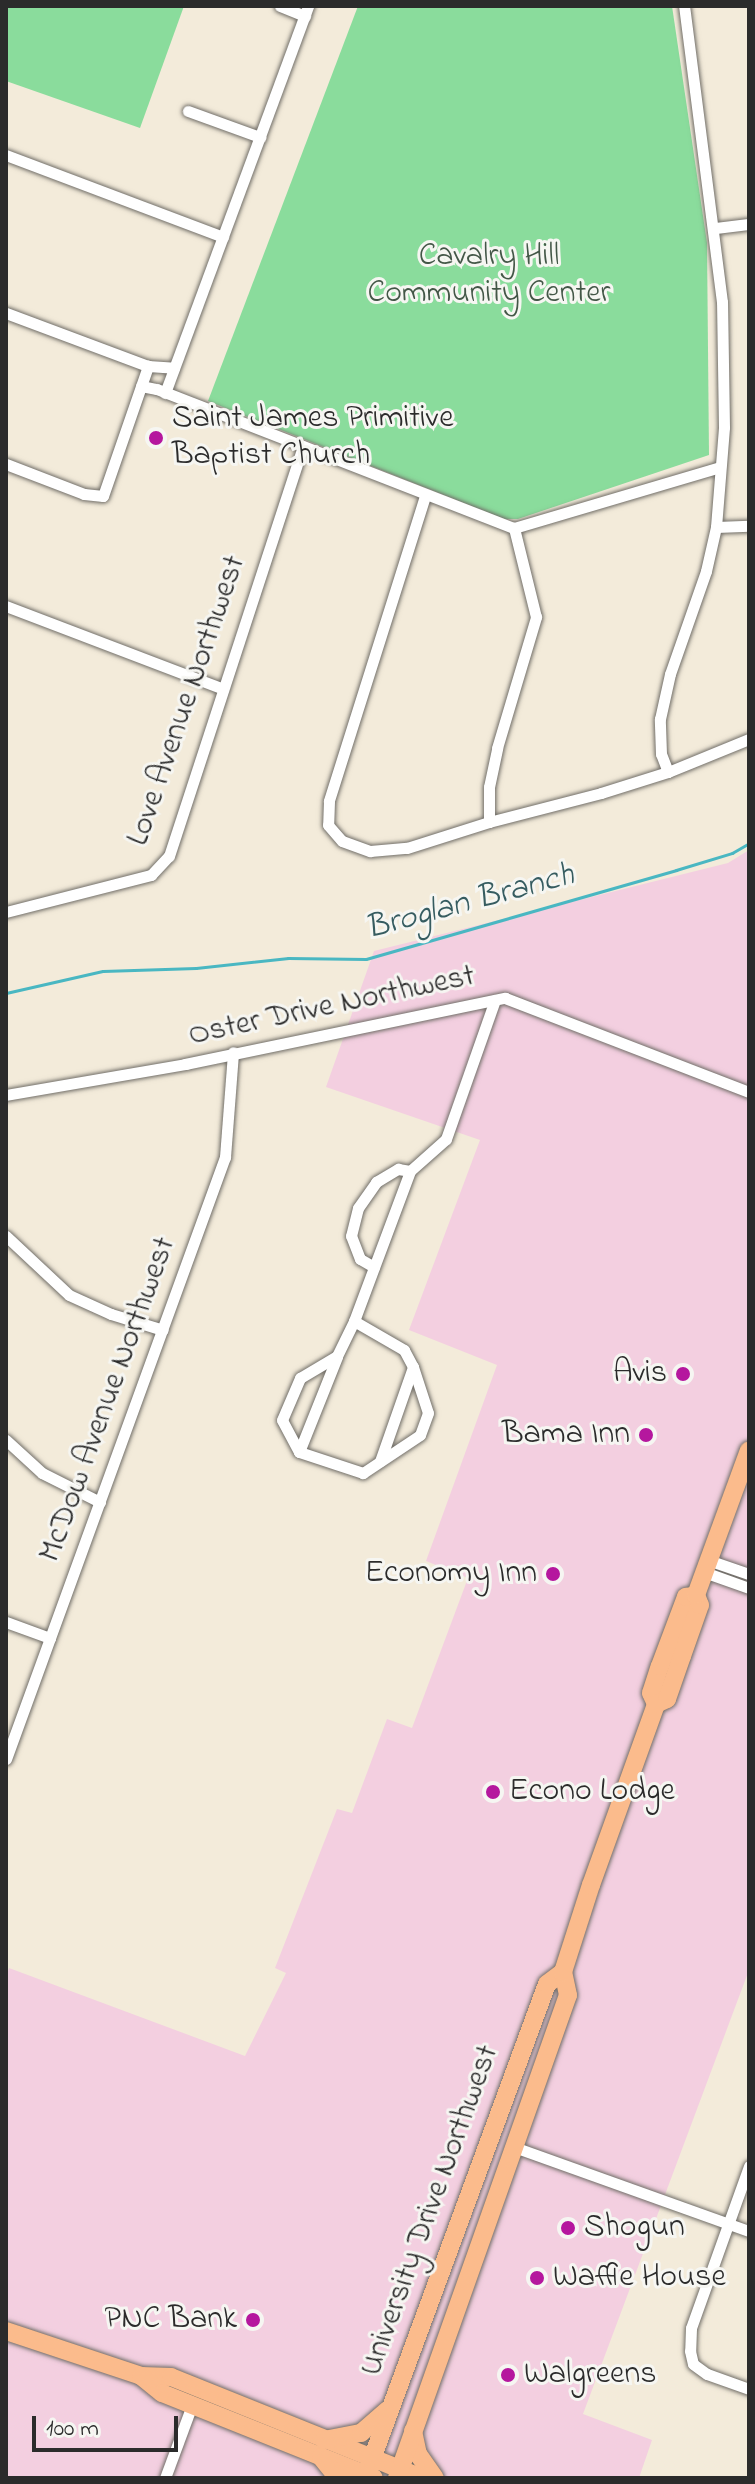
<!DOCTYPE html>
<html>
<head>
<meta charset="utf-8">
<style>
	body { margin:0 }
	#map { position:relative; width:755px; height:2484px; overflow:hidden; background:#f3ebda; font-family:"Indie Flower",sans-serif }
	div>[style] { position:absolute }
	.built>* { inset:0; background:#f3cfe0 }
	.green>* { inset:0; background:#8adc9c }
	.stream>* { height:3px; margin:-1.5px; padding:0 1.5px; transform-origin:1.5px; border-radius:1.5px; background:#49b7c2 }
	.roads { filter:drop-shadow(0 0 2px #716e68) drop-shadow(0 0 2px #716e68) }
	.minor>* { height:11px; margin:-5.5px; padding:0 5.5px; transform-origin:5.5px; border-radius:5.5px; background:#fff }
	.primary>* { height:18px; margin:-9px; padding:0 9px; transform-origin:9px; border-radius:9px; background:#fbbb8c }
	.trunk>* { height:18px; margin:-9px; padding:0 9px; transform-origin:9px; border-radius:9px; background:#fbbb8c }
	.dots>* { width:22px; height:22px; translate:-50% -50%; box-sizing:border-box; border:4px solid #f6f6f2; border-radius:50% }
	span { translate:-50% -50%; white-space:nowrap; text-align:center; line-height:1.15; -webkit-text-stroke:6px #f6f6f2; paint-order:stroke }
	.park-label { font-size:32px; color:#435747 }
	.poi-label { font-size:32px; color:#2b2b2b }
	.left { translate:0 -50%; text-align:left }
	.right { translate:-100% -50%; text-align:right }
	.street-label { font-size:32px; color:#2b2b2b }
	.water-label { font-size:34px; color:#365c60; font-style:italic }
	.frame { position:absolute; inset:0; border:8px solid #2b2b2b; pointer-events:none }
	.scale { position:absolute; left:32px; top:2416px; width:146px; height:36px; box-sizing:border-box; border:4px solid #2b2b2b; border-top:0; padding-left:10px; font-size:24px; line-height:28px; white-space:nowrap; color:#2b2b2b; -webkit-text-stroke:6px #f6f6f2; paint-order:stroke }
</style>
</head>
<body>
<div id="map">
	<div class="built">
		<i style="clip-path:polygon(749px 850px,749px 1970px,583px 2414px,652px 2440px,639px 2478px,6px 2478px,6px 1977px,9px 1968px,245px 2056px,286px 1973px,275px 1968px,337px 1809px,352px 1813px,387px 1719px,412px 1728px,468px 1578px,426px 1561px,497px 1365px,409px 1330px,480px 1140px,326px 1087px,374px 951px,728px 863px)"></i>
	</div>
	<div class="green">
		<i style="clip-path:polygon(6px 6px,184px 6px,140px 128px,6px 81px)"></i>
		<i style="clip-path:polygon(358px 6px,672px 6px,707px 243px,709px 455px,518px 519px,504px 519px,208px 401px)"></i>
	</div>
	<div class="stream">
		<i style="left:6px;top:993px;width:99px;rotate:-12.8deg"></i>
		<i style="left:103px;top:971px;width:93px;rotate:-1.8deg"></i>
		<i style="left:196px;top:968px;width:93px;rotate:-6.2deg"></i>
		<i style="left:288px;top:958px;width:78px;rotate:0.7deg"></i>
		<i style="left:366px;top:959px;width:323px;rotate:-16deg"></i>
		<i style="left:676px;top:870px;width:59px;rotate:-16.9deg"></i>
		<i style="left:732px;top:853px;width:20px;rotate:-30deg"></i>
	</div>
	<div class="roads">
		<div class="minor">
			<i style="left:280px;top:6px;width:27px;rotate:22deg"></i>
			<i style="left:188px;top:111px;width:77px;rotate:19.9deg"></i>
			<i style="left:6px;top:155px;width:232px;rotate:20.7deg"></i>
			<i style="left:715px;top:228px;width:34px;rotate:-7deg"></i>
			<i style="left:6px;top:313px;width:152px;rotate:20.5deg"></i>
			<i style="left:148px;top:366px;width:26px;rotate:4deg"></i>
			<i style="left:141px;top:386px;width:16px;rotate:11deg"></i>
			<i style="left:157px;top:389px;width:383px;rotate:21.3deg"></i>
			<i style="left:514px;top:528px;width:215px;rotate:-16.5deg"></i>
			<i style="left:165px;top:393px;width:413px;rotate:-69.7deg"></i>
			<i style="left:6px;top:464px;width:84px;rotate:21deg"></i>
			<i style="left:84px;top:494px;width:19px;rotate:6deg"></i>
			<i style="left:103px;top:496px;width:138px;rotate:-70.9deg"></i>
			<i style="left:425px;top:496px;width:320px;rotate:107.5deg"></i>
			<i style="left:329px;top:801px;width:24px;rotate:92deg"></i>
			<i style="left:328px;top:825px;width:21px;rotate:49deg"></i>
			<i style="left:342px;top:841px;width:30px;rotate:20deg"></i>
			<i style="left:370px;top:851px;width:37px;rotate:-5deg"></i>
			<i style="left:407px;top:848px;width:86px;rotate:-17.6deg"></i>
			<i style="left:489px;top:822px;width:116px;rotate:-14.5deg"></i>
			<i style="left:601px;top:793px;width:70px;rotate:-17.4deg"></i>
			<i style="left:668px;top:772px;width:87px;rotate:-22.2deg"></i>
			<i style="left:716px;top:527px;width:33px;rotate:-2deg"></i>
			<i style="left:6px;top:606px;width:232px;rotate:20.9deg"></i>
			<i style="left:668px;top:772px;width:19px;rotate:-111deg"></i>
			<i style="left:661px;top:754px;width:35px;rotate:-92deg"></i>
			<i style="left:660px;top:719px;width:46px;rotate:-77.5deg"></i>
			<i style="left:670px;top:674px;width:109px;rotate:-70.7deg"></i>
			<i style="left:706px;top:571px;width:45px;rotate:-77.2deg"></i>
			<i style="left:716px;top:527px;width:100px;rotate:-85.4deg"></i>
			<i style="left:724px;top:427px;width:125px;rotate:-90.9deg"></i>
			<i style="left:722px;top:302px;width:298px;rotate:-97.3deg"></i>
			<i style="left:489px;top:822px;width:35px;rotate:-90deg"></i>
			<i style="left:489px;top:787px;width:40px;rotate:-78deg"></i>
			<i style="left:497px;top:748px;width:137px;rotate:-73.4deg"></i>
			<i style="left:536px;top:617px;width:92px;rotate:-103.9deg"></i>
			<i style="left:6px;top:912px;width:150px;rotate:-14.3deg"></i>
			<i style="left:151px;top:875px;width:26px;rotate:-47deg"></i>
			<i style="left:169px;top:856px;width:431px;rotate:-71.9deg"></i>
			<i style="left:6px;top:1095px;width:182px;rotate:-9.8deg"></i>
			<i style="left:185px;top:1064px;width:327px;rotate:-11.7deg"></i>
			<i style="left:505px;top:998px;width:261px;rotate:21.1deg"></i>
			<i style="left:6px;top:1236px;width:86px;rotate:43.1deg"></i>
			<i style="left:69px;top:1295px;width:46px;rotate:24.3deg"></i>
			<i style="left:111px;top:1314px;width:54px;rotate:17.1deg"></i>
			<i style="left:374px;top:1267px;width:16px;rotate:-150deg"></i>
			<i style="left:360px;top:1259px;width:25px;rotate:-111deg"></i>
			<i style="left:351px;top:1236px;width:29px;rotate:-76deg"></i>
			<i style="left:358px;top:1208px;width:32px;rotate:-55deg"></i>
			<i style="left:376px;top:1182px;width:26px;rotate:-31deg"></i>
			<i style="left:398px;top:1169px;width:12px;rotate:9deg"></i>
			<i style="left:354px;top:1321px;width:58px;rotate:30.1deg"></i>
			<i style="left:404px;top:1350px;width:19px;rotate:62deg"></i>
			<i style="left:413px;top:1367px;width:100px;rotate:109.3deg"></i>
			<i style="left:413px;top:1367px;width:48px;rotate:71.9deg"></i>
			<i style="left:428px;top:1413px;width:23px;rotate:110deg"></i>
			<i style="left:420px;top:1435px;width:69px;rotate:146.3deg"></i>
			<i style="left:363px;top:1473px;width:67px;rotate:-161.8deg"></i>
			<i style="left:299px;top:1452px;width:36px;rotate:-118deg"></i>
			<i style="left:282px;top:1420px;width:46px;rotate:-66.8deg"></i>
			<i style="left:300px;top:1378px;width:43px;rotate:-30.7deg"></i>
			<i style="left:337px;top:1356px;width:39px;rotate:-64deg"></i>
			<i style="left:354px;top:1321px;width:160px;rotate:-69.5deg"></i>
			<i style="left:410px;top:1171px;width:48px;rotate:-41.6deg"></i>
			<i style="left:446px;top:1139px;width:147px;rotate:-70.6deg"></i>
			<i style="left:6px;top:1440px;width:49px;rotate:42.5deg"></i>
			<i style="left:42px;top:1473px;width:65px;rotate:26.6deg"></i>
			<i style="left:299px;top:1452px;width:102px;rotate:-68.2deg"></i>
			<i style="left:708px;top:1560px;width:43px;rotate:18.9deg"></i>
			<i style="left:704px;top:1572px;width:48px;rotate:19.6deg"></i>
			<i style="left:6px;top:1622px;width:47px;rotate:20deg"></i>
			<i style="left:6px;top:1759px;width:641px;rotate:-70.01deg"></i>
			<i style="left:225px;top:1157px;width:105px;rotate:-85.6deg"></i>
			<i style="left:514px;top:2147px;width:250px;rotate:19.7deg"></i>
			<i style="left:749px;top:2166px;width:172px;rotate:109.7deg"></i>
			<i style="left:691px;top:2328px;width:23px;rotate:92deg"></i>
			<i style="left:690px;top:2351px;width:13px;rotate:77deg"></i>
			<i style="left:693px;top:2364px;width:17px;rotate:36deg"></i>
			<i style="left:707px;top:2374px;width:45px;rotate:19.7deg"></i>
			<i style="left:165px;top:2478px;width:78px;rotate:-69.7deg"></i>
		</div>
		<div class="primary">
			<i style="left:6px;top:2331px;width:142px;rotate:18.4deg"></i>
			<i style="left:141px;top:2376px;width:30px;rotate:2deg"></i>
			<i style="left:171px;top:2377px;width:271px;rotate:21.9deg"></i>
			<i style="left:141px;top:2376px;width:27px;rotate:39deg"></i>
			<i style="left:162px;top:2393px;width:228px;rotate:21.8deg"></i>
		</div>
		<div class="trunk">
			<i style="left:656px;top:1704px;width:12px;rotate:-114deg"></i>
			<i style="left:651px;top:1693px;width:28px;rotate:-72deg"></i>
			<i style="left:660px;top:1666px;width:74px;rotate:-69.4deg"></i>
			<i style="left:686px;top:1597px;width:10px;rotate:-11deg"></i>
			<i style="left:413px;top:2431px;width:24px;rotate:78deg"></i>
			<i style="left:418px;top:2454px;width:29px;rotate:55deg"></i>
			<i style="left:324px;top:2440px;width:38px;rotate:-11deg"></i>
			<i style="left:361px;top:2433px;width:35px;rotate:-41deg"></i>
			<i style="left:321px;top:2457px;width:27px;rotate:51deg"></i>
			<i style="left:365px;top:2478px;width:526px;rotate:-69.78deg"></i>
			<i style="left:547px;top:1984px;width:20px;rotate:-37deg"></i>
			<i style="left:397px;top:2478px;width:512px;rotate:-70.5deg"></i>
			<i style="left:568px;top:1995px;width:24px;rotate:-102deg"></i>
			<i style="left:563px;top:1972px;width:91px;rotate:-72.2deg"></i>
			<i style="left:591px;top:1885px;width:192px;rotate:-70.2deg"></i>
			<i style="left:656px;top:1704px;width:12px;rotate:-24deg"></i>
			<i style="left:667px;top:1699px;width:46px;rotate:-70.8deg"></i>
			<i style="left:682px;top:1656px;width:54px;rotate:-70.6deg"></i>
			<i style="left:700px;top:1605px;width:11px;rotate:-112deg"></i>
			<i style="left:696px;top:1595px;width:154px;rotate:-69.9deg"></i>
		</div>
	</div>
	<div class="dots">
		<i style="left:156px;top:438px;background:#b5179e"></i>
		<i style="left:683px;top:1374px;background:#b5179e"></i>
		<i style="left:646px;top:1435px;background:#b5179e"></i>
		<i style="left:553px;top:1574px;background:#b5179e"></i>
		<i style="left:493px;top:1792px;background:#b5179e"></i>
		<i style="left:568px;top:2228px;background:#b5179e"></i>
		<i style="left:537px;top:2278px;background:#b5179e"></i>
		<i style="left:253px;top:2320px;background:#b5179e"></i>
		<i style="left:508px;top:2375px;background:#b5179e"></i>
	</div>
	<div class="park-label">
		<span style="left:489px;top:276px">Cavalry Hill<br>Community Center</span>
	</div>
	<div class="poi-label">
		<span class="left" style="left:172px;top:438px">Saint James Primitive<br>Baptist Church</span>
		<span class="right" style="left:667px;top:1374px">Avis</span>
		<span class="right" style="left:630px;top:1435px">Bama Inn</span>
		<span class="right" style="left:537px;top:1574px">Economy Inn</span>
		<span class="left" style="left:509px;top:1792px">Econo Lodge</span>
		<span class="left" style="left:584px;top:2228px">Shogun</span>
		<span class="left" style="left:553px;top:2278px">Waffle House</span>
		<span class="right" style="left:237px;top:2320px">PNC Bank</span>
		<span class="left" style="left:524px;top:2375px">Walgreens</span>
	</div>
	<div class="street-label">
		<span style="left:188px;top:701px;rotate:-71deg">Love Avenue Northwest</span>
		<span style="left:332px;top:1007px;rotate:-12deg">Oster Drive Northwest</span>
		<span style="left:109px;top:1400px;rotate:-70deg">McDow Avenue Northwest</span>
		<span style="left:431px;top:2211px;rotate:-70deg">University Drive Northwest</span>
	</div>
	<div class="water-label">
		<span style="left:470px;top:903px;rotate:-15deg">Broglan Branch</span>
	</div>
	<div class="frame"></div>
	<div class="scale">100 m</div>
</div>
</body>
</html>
